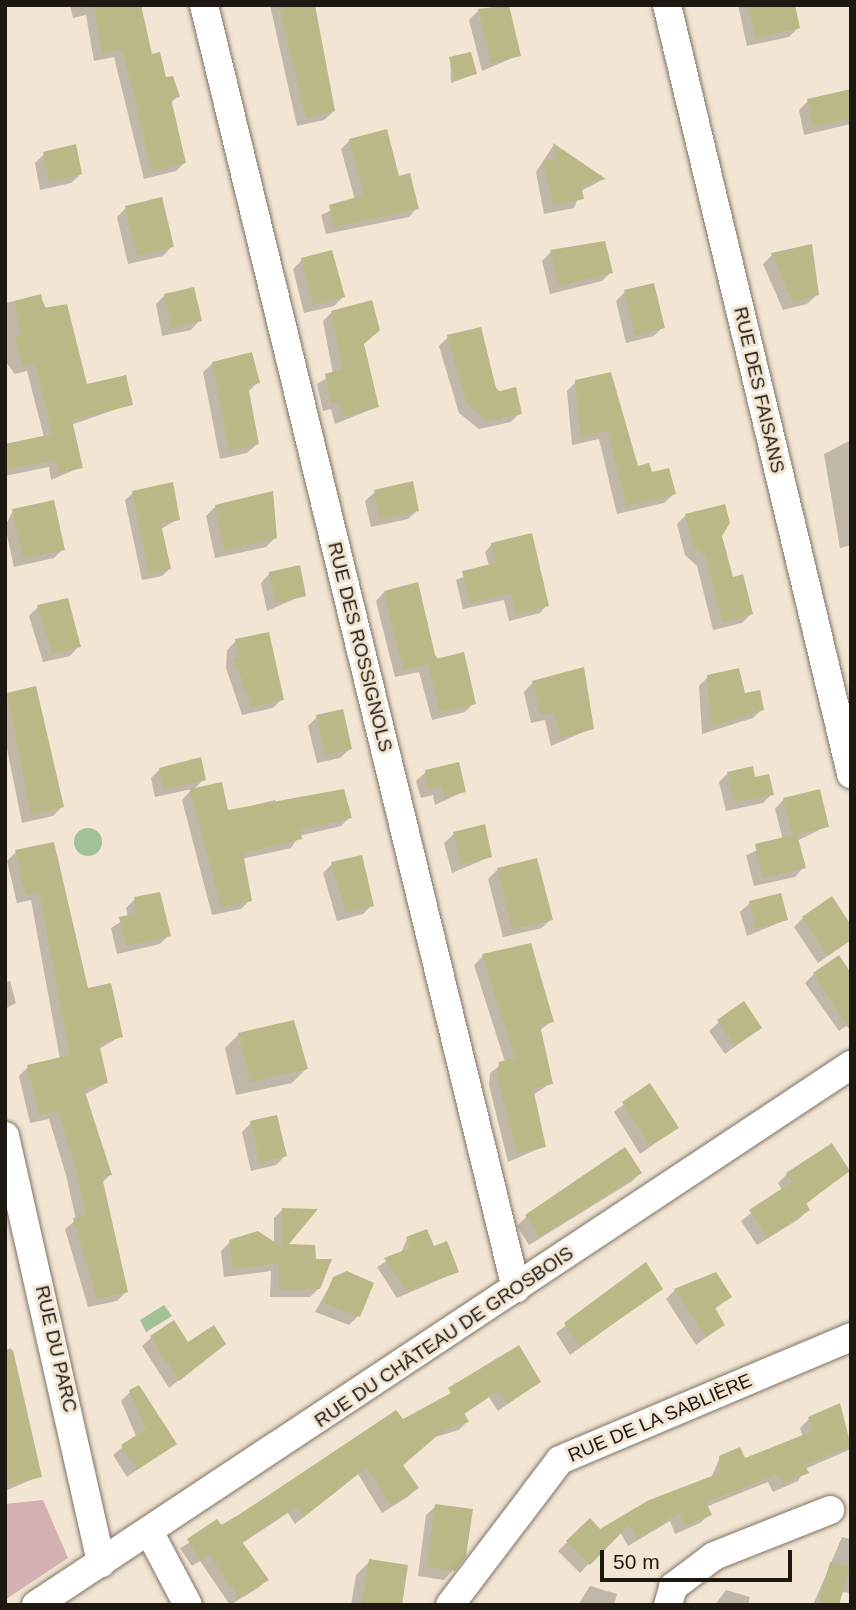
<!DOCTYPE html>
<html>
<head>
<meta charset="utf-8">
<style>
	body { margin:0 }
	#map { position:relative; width:856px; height:1610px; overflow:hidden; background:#f2e5d3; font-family:Helvetica,sans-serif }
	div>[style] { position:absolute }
	.green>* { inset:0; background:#d3b0b3 }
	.water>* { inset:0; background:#a3c197 }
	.round { border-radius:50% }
	.shadow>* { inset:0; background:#0003 }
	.building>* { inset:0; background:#bab886 }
	.roads { filter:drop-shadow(0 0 2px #7f7364) drop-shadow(0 0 2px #7f7364) }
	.minor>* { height:28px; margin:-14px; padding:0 14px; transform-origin:14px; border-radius:14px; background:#fff }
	span { translate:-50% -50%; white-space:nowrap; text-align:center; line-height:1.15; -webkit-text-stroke:6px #f2e5d3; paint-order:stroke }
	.street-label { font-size:19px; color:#1d1912 }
	.frame { position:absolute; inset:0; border:7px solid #1d1912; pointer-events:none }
	.scale { position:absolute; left:600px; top:1550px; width:192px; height:32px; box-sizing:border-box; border:4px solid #1d1912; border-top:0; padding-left:9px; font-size:21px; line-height:24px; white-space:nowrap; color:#1d1912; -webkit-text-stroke:5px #f2e5d3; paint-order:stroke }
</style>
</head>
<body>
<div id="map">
	<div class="green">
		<i style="clip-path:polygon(43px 1500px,68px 1558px,5px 1600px,5px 1504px)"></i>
	</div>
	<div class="water">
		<i class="round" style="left:74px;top:828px;width:28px;height:28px"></i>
		<i style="clip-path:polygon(164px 1305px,172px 1316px,146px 1332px,140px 1320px)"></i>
	</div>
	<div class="shadow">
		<i style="clip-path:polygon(70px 5px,145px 5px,140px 10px,151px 56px,178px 96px,170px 104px,184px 163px,176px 171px,144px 179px,114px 57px,94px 61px,86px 15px,73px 18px)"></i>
		<i style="clip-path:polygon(270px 5px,312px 5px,334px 111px,324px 120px,297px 126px)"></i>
		<i style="clip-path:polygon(507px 5px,519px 55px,482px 71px,469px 20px,479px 10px)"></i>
		<i style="clip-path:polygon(738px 5px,783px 5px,799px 27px,789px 37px,747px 46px)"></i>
		<i style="clip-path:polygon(450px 58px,475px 74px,451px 83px)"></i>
		<i style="clip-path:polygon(851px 91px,851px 124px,804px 135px,799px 110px,808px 101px)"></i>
		<i style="clip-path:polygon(350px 140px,397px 178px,417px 208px,409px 217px,326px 234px,321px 215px,355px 200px,341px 149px)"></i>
		<i style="clip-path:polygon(553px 146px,604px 179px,581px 191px,574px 208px,544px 214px,536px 172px)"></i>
		<i style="clip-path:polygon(44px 154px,81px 174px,71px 183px,40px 190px,35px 163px)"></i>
		<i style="clip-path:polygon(126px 208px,172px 246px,163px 256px,128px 264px,117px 217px)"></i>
		<i style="clip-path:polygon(551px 252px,611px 272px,602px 281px,550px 294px,542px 261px)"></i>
		<i style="clip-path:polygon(772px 255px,817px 295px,807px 304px,783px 310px,763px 264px)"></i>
		<i style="clip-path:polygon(302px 260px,343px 297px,334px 306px,304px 313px,293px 269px)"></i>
		<i style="clip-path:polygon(625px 292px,663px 327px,654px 336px,626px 343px,616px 301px)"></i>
		<i style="clip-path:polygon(165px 295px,200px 320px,191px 330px,162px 336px,156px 304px)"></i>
		<i style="clip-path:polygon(40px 296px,86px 386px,131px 404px,71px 425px,81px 467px,51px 480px,49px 467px,5px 476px,5px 445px,44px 437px,27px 371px,15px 374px,5px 361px,5px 303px)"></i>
		<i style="clip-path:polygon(332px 312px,363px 344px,377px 407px,335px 424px,331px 409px,323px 411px,317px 384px,333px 374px,323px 321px)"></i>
		<i style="clip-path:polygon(448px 337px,520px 413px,511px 422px,479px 429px,459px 413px,439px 346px)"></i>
		<i style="clip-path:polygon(213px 363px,258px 382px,248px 392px,257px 444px,247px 453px,220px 459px,203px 372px)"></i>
		<i style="clip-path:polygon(576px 382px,636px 468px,674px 494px,664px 503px,617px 514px,599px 439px,572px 445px,567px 391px)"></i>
		<i style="clip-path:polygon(851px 440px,851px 545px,840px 548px,824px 454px)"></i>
		<i style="clip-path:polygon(375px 492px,418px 510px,408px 519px,371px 527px,365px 501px)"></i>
		<i style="clip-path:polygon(133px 493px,178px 519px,161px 529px,169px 569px,162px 576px,142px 580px,125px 500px)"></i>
		<i style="clip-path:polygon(215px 507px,275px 538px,266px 547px,215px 558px,206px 516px)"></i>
		<i style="clip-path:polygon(13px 511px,63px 549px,54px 558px,14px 567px,5px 526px)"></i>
		<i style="clip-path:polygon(686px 515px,720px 536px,731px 579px,751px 614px,742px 623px,713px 630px,697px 566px,685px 555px,677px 524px)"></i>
		<i style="clip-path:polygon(492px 544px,547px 605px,540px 613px,509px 621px,504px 600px,463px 609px,456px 580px,489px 566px,485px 552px)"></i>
		<i style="clip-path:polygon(270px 573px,304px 595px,267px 611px,261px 583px)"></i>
		<i style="clip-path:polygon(384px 592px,474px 703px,465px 712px,432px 720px,419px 672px,395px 677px,376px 601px)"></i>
		<i style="clip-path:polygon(38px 607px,79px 646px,70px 656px,43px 662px,29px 616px)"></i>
		<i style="clip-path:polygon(236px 641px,282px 699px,273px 708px,242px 715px,226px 668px,227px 650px)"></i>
		<i style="clip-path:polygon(708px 677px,744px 695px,762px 709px,753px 718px,702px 734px,699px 686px)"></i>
		<i style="clip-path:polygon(533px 682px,593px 728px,551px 746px,545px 720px,531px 723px,524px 692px)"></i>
		<i style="clip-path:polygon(7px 694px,62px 807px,53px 816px,22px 823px,5px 739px)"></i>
		<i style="clip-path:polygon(317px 717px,350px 749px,340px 758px,317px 763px,308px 726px)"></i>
		<i style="clip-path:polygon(160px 769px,204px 779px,193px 790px,227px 812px,275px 800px,277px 807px,350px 817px,341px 826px,299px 836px,291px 848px,242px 859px,250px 900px,241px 909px,212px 915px,182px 800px,192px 789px,155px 797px,151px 778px)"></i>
		<i style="clip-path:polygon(426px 772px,465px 791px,435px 805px,433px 795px,421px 798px,416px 781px)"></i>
		<i style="clip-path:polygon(728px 773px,753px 779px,772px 794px,763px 803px,726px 811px,719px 782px)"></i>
		<i style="clip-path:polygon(784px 799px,827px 826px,797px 841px,804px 867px,795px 877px,754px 886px,746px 855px,783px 840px,775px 809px)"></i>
		<i style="clip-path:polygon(454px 834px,490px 857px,452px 873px,444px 843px)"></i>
		<i style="clip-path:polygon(52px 844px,86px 990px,121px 1036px,99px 1049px,106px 1083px,84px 1095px,110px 1175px,102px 1183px,126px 1292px,117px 1301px,88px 1307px,65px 1229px,76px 1220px,66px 1175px,49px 1119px,30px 1123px,19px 1076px,28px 1067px,60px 1059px,31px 900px,17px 903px,7px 861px,16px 852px)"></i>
		<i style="clip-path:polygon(332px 864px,372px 905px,363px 914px,337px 921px,323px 873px)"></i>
		<i style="clip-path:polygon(497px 870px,551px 919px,542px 928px,503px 937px,488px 879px)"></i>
		<i style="clip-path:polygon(135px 899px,169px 935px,160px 944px,117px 954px,111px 928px,128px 917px,126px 908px)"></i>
		<i style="clip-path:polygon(750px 903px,786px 920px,747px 936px,740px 912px)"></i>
		<i style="clip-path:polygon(803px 918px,851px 940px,818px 963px,794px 927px)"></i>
		<i style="clip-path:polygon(483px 956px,552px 1021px,539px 1031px,551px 1083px,533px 1095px,545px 1146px,508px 1162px,489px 1085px,490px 1073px,505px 1062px,474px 965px)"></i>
		<i style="clip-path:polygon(814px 974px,851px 1023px,839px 1031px,805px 983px)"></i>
		<i style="clip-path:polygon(10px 981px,16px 1003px,5px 1009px,5px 982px)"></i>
		<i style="clip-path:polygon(719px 1022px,760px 1028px,725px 1054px,709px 1031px)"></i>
		<i style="clip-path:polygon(239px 1034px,306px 1069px,292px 1083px,236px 1095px,225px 1048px)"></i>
		<i style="clip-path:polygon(649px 1085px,677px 1128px,640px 1154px,614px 1112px)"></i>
		<i style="clip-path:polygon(251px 1123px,285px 1156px,276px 1165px,251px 1171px,242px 1132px)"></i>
		<i style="clip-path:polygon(625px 1149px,640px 1173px,631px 1182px,529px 1245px,517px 1226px,526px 1217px)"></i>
		<i style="clip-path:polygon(848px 1171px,805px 1205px,808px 1210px,799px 1219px,757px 1245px,741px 1221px,782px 1190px,778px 1183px,787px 1174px)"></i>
		<i style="clip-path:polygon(283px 1209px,285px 1246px,319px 1288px,310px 1297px,270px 1297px,271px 1271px,224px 1277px,221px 1251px,230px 1242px,274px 1244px,274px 1218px)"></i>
		<i style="clip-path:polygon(407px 1239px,433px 1248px,457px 1272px,397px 1298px,377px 1267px,401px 1253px)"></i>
		<i style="clip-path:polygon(646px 1265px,661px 1289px,570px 1355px,556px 1333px)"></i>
		<i style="clip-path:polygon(334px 1278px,358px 1316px,349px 1325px,315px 1312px)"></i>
		<i style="clip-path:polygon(675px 1290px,730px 1296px,714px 1310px,723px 1325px,696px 1345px,666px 1299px)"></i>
		<i style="clip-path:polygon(152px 1337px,188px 1344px,224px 1344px,169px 1388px,142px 1346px)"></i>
		<i style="clip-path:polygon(11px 1348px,40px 1476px,5px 1491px,5px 1350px)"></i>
		<i style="clip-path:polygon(519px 1348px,539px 1382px,498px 1411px,489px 1397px,463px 1415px,467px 1422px,459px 1430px,435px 1437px,402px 1466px,417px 1488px,409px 1496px,382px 1513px,358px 1474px,295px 1524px,288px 1513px,241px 1544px,267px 1580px,258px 1588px,230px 1605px,200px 1561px,192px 1566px,180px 1548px,442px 1400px)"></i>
		<i style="clip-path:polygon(130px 1392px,175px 1443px,127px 1477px,113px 1455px,136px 1436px,121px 1401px)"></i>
		<i style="clip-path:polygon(839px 1406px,851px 1449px,805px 1469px,798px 1481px,773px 1492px,768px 1482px,706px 1507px,710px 1514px,700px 1523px,675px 1534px,670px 1521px,628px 1546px,620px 1532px,580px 1573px,558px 1551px,590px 1520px,600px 1531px,711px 1478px,720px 1457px,744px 1460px,803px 1437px,800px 1428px,809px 1419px)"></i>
		<i style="clip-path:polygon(436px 1506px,453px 1570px,444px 1580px,418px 1576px,426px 1515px)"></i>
		<i style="clip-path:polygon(842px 1537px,851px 1539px,851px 1593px,841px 1592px,837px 1605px,813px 1605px)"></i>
		<i style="clip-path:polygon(370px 1561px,400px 1605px,351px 1605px,356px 1575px)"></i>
		<i style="clip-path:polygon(590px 1586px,617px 1594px,614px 1605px,578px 1605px)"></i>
		<i style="clip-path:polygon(726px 1590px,750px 1597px,748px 1605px,715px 1605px)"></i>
	</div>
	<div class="building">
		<i style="clip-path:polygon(94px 5px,141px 5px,152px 54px,160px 52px,166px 77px,173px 76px,180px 97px,171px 99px,186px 163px,152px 171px,122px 49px,102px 54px)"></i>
		<i style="clip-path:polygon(279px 5px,315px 5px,335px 111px,306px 118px)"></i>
		<i style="clip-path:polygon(509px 5px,521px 56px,491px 63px,478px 9px)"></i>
		<i style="clip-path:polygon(748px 5px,795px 5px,800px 28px,756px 38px)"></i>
		<i style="clip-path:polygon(471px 52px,477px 74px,455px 80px,449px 57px)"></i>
		<i style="clip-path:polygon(851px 89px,851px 118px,813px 127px,807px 99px)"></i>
		<i style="clip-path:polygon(387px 129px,399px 176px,410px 173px,419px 209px,334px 227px,329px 205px,364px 195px,349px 139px)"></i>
		<i style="clip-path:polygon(553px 143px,606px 179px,581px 185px,584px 199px,553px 206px,543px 161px,556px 158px)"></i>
		<i style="clip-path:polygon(76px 144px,82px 174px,49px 182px,43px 152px)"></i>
		<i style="clip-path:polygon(162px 197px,174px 247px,137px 256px,125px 206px)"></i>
		<i style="clip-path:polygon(605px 241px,613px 273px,559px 286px,550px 250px)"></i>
		<i style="clip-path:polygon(812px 244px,819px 295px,793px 302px,771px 253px)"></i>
		<i style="clip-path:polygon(332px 250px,345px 297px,313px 305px,301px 258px)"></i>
		<i style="clip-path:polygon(654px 283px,665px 328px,635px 335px,624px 290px)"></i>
		<i style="clip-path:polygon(194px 287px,202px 321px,171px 328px,164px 294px)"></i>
		<i style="clip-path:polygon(41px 294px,44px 308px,67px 304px,87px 384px,126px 375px,133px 405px,72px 420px,83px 468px,59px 473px,56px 460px,5px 470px,5px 444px,52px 434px,35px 364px,22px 367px,15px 337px,21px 335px,14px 301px)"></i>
		<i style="clip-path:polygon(372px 300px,380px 330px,364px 344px,379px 407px,343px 417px,339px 401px,331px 403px,325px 374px,342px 369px,331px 311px)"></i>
		<i style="clip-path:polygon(481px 327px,497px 392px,516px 387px,522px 414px,488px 421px,467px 404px,447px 335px)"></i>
		<i style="clip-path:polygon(252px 352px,260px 383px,248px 386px,259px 444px,229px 451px,212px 362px)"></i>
		<i style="clip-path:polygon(611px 372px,638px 466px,649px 463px,652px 472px,669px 468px,676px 494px,626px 506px,608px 431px,581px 437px,575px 380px)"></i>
		<i style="clip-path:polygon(413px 481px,419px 511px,380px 519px,374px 490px)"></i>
		<i style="clip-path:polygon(173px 482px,180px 520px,161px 524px,171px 569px,149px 574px,132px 491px)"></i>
		<i style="clip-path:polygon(273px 491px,277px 538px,224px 550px,215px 505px)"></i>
		<i style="clip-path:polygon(54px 500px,65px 550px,23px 559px,12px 509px)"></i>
		<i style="clip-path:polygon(725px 504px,730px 523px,722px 536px,733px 577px,743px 574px,753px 614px,722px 622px,706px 557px,694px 546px,685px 514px)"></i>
		<i style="clip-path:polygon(532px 533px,549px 606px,516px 614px,511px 593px,470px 603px,462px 571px,496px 563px,491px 543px)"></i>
		<i style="clip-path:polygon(300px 565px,306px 596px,276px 603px,269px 572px)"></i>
		<i style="clip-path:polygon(418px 582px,436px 659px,464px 652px,476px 704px,440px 712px,428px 664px,403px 670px,384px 591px)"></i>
		<i style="clip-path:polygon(68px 598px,81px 647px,52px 654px,37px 605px)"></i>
		<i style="clip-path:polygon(269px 632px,284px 700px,251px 707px,234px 658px,239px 657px,235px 639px)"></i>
		<i style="clip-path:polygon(584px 667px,594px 729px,560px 738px,554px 712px,540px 715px,532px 681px)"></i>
		<i style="clip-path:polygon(739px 668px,745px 693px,760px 690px,764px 710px,711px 726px,707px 675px)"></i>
		<i style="clip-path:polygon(36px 686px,64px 807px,31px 815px,7px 693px)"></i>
		<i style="clip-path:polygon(343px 709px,352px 749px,326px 755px,316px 715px)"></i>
		<i style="clip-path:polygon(201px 757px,206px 780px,164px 789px,159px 768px)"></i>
		<i style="clip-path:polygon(459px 762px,466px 792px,444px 797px,442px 787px,429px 790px,425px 770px)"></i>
		<i style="clip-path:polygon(753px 766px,755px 777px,769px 774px,774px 795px,735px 802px,727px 772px)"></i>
		<i style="clip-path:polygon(222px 782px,228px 810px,344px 789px,352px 818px,300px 830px,302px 839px,243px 853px,252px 901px,221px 907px,190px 789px)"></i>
		<i style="clip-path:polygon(820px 789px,829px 827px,797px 834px,806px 868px,762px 878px,755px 844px,793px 835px,783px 798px)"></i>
		<i style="clip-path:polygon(485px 824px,492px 857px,461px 865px,453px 832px)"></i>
		<i style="clip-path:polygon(54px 842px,88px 988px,111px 983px,123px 1037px,99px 1043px,108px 1083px,84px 1089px,112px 1175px,102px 1177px,128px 1292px,97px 1299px,73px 1218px,86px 1216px,75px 1165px,58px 1111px,39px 1115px,27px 1065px,70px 1055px,39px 892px,26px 895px,15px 850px)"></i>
		<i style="clip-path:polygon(362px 855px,374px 906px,346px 912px,331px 862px)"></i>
		<i style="clip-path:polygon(537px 858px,553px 920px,512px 929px,497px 868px)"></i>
		<i style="clip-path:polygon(160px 892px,171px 936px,126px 946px,119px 917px,137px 913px,134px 897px)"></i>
		<i style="clip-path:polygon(781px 893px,788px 920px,756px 928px,749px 901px)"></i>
		<i style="clip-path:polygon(832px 896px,851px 925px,851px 940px,827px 956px,802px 917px)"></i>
		<i style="clip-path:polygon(531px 943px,554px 1022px,540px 1025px,553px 1084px,533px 1088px,546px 1147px,517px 1154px,497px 1075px,499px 1062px,515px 1058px,482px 954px)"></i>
		<i style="clip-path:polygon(839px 955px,851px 973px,851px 1032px,813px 973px)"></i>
		<i style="clip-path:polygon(744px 1001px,762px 1028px,735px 1046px,717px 1020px)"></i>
		<i style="clip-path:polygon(294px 1020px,308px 1069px,250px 1082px,238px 1033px)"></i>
		<i style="clip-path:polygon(650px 1083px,679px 1128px,650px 1146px,622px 1102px)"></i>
		<i style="clip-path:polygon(277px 1115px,287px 1156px,260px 1163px,250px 1121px)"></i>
		<i style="clip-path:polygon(832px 1143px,850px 1171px,806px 1203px,810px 1210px,767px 1238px,749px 1210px,792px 1182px,786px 1173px)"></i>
		<i style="clip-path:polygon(625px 1147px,642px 1173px,539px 1237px,525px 1215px)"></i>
		<i style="clip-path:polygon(282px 1208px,318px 1209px,289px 1244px,315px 1245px,316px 1259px,332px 1259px,320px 1289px,279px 1289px,279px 1263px,233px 1269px,229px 1240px,258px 1231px,282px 1247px)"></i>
		<i style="clip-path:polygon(427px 1229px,434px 1246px,447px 1241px,459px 1272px,406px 1291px,384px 1258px,410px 1248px,406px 1237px)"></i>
		<i style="clip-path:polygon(646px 1262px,663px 1289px,580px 1347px,564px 1323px)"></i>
		<i style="clip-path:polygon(347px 1271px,374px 1283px,360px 1317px,323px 1303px,333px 1277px)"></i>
		<i style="clip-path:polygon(716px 1272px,732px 1297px,715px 1308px,725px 1325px,706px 1337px,674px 1289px)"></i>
		<i style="clip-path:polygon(174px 1320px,188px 1342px,214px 1325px,226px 1344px,179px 1381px,150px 1336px)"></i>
		<i style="clip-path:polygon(519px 1345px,541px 1382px,507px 1404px,498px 1391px,464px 1413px,469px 1422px,445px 1429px,403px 1465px,419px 1488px,391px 1506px,367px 1467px,304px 1517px,297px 1506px,242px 1542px,269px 1580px,239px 1598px,209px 1554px,201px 1560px,187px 1539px,217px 1519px,222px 1526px,396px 1410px,403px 1419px,451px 1393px,448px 1388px)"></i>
		<i style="clip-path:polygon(13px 1350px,42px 1477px,5px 1486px,5px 1351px)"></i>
		<i style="clip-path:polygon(139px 1385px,177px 1444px,137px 1470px,121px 1445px,146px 1429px,129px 1390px)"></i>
		<i style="clip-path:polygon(840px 1403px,851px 1446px,805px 1465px,809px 1473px,782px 1484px,778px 1474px,706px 1502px,712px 1515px,685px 1526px,679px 1513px,638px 1539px,629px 1525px,590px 1565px,566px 1541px,590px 1518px,600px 1529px,649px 1500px,720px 1473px,719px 1456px,740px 1447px,745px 1458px,813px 1431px,808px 1417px)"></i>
		<i style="clip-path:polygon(435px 1504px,473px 1509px,466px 1556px,455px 1571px,427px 1567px)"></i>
		<i style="clip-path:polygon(369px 1559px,408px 1565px,402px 1605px,362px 1605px)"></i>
		<i style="clip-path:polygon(830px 1562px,850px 1566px,839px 1605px,819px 1601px)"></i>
	</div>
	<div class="roads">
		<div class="minor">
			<i style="left:204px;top:5px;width:1321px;rotate:76.34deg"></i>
			<i style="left:667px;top:5px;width:791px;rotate:76.54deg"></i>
			<i style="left:5px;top:1136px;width:438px;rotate:77.3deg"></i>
			<i style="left:150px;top:1533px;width:81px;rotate:62.2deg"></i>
			<i style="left:36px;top:1605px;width:978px;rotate:-33.53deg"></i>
			<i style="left:450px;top:1605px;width:182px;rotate:-52.8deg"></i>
			<i style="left:560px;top:1460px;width:316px;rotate:-22.9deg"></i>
			<i style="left:668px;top:1605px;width:19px;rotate:-74deg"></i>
			<i style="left:673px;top:1587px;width:51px;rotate:-37.1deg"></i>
			<i style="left:714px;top:1556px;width:125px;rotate:-21.6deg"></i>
		</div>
	</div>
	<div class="street-label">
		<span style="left:759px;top:390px;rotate:77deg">RUE DES FAISANS</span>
		<span style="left:360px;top:647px;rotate:76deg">RUE DES ROSSIGNOLS</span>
		<span style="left:444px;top:1337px;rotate:-34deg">RUE DU CHÂTEAU DE GROSBOIS</span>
		<span style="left:56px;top:1349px;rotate:77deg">RUE DU PARC</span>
		<span style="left:660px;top:1418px;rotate:-23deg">RUE DE LA SABLIÈRE</span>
	</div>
	<div class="frame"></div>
	<div class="scale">50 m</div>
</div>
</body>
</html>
